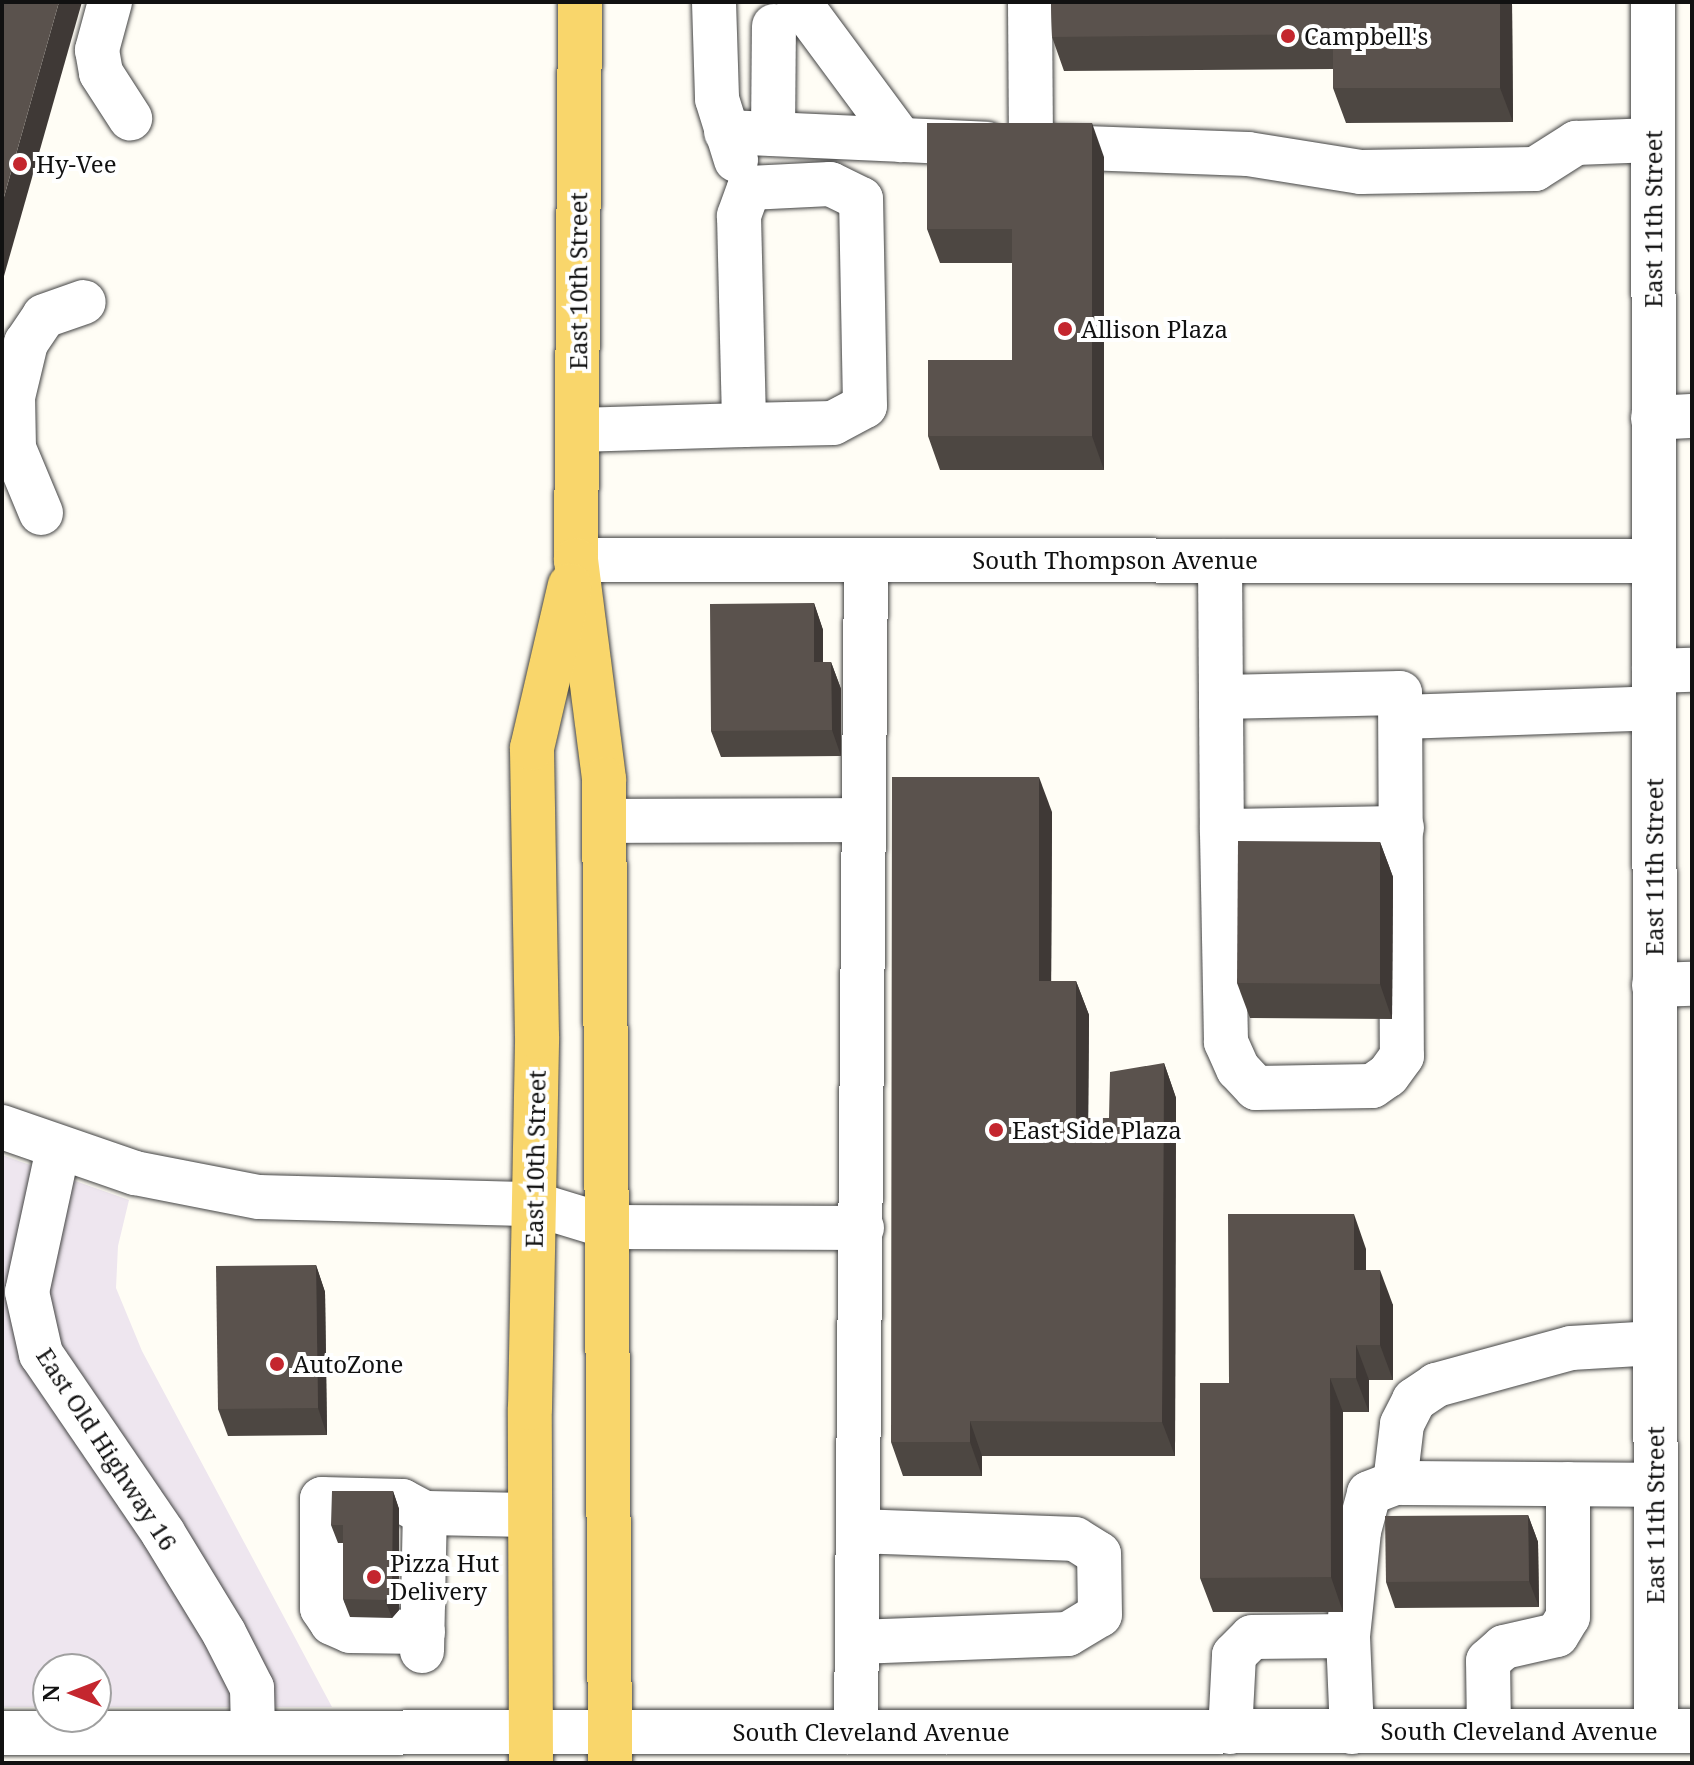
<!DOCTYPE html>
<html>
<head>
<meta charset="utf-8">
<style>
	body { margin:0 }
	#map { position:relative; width:1694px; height:1765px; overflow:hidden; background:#fffdf5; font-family:"Noto Serif",serif }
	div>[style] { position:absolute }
	.industrial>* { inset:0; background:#eee6ef }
	.roads { filter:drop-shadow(0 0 2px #444) drop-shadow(0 0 2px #444) }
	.minor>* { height:44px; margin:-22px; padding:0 22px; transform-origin:22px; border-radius:22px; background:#fff }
	.major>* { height:44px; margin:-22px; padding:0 22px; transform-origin:22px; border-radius:22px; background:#f9d66b }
	.wall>* { inset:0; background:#4d4742 }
	.shaded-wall>* { inset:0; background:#3f3936 }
	.building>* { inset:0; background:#5a524d }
	.dots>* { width:22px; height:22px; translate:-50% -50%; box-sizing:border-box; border:4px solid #fff; border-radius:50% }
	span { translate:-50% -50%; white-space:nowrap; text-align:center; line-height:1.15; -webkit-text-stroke:8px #fff; paint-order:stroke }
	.poi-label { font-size:24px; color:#111 }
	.left { translate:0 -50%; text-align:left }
	.street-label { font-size:24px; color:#111 }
	.frame { position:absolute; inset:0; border:4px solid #111; pointer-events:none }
	.north { position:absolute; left:32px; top:1653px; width:80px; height:80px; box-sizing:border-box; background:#fff; border:2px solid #a0a0a0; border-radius:50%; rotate:270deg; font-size:22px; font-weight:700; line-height:32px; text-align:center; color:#111 }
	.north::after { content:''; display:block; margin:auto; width:28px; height:36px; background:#c4262e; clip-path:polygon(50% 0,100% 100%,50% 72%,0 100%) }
</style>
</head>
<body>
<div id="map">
	<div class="industrial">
		<i style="clip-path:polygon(2px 1155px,129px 1200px,118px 1246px,116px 1288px,142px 1351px,332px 1707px,96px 1707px,96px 1669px,48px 1669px,48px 1707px,2px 1707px)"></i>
	</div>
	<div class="roads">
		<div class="minor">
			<i style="left:110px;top:2px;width:50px;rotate:105.2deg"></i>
			<i style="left:97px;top:50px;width:23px;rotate:80deg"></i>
			<i style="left:101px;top:73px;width:54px;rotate:57.2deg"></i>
			<i style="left:714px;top:2px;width:97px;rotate:88.2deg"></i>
			<i style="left:717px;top:99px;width:64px;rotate:72.7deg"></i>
			<i style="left:799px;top:2px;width:172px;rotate:53.5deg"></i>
			<i style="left:1030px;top:2px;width:144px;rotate:89.6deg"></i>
			<i style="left:1031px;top:146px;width:217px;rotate:2.1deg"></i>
			<i style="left:1248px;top:154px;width:114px;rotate:9.1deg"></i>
			<i style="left:1361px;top:172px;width:174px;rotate:-1deg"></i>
			<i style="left:1535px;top:169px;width:49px;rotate:-32.4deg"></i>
			<i style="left:1576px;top:143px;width:77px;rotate:-2.2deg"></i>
			<i style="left:1653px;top:2px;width:1729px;rotate:89.9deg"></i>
			<i style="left:726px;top:132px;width:261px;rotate:2.6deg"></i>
			<i style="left:773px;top:134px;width:108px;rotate:-89.5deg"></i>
			<i style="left:1653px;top:418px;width:39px;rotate:-3deg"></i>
			<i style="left:577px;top:430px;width:167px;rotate:-1.7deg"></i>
			<i style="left:744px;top:425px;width:89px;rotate:-1.3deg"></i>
			<i style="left:833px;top:423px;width:36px;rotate:-28deg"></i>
			<i style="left:865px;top:406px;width:207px;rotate:-91.1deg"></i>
			<i style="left:861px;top:199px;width:34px;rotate:-154deg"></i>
			<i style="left:830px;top:184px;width:81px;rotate:177.2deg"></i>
			<i style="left:749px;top:188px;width:30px;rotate:110deg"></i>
			<i style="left:739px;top:216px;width:209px;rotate:88.6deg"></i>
			<i style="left:41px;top:513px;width:70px;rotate:-112.6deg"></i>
			<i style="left:14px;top:448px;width:51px;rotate:-91.1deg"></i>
			<i style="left:13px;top:397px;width:56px;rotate:-76.5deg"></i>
			<i style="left:26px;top:343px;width:32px;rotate:-56deg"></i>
			<i style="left:44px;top:316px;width:42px;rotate:-19.3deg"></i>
			<i style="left:576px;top:560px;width:1078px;rotate:0.05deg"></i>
			<i style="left:1220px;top:561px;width:270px;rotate:89.6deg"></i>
			<i style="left:1222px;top:831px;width:180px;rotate:-1deg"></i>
			<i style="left:1654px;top:671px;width:38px;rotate:-2deg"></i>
			<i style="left:1222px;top:697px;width:178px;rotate:-1.3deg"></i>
			<i style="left:1400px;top:693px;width:363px;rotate:89.7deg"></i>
			<i style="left:1402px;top:1056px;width:24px;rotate:126deg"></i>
			<i style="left:1388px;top:1075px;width:19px;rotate:145deg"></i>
			<i style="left:1372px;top:1086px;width:116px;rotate:179deg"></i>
			<i style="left:1256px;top:1088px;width:26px;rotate:-133deg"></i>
			<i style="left:1238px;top:1069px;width:30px;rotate:-114deg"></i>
			<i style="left:1226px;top:1042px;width:211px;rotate:-91.1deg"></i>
			<i style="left:1402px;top:717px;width:252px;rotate:-2deg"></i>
			<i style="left:605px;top:821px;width:259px;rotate:-0.2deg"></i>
			<i style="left:1654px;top:985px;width:38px;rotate:-2deg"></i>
			<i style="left:2px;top:1127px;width:141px;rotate:19.1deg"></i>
			<i style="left:135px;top:1173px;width:126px;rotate:11deg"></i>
			<i style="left:259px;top:1197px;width:275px;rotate:1.5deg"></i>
			<i style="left:534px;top:1204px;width:78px;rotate:17deg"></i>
			<i style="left:609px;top:1227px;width:253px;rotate:0.2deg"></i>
			<i style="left:58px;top:1149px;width:146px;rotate:102.2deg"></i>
			<i style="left:27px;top:1292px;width:64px;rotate:77.3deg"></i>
			<i style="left:41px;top:1354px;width:217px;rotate:55.7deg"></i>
			<i style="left:163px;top:1533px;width:117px;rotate:58.6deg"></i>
			<i style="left:224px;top:1633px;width:62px;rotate:63deg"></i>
			<i style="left:252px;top:1688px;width:45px;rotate:88.7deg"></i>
			<i style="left:1395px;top:1483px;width:59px;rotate:-83.2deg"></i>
			<i style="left:1402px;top:1424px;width:27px;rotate:-63deg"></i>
			<i style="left:1414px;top:1400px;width:27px;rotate:-34deg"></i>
			<i style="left:1436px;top:1385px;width:140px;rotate:-15.3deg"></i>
			<i style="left:1571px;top:1348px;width:84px;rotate:-3.4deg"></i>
			<i style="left:423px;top:1632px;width:73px;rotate:-179.2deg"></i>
			<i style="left:350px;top:1631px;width:20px;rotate:-156deg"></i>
			<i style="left:332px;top:1623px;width:18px;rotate:-124deg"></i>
			<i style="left:322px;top:1608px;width:109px;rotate:-90deg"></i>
			<i style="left:322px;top:1499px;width:80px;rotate:1.4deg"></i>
			<i style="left:402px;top:1501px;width:26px;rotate:28deg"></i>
			<i style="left:857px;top:1642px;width:211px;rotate:-2.2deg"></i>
			<i style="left:1068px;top:1634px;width:37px;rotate:-31deg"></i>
			<i style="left:1100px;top:1615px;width:61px;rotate:-90.9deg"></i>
			<i style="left:1099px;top:1554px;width:28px;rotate:-148deg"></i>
			<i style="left:1075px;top:1539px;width:217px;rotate:-177.9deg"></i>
			<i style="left:422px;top:1651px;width:138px;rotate:-88.8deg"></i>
			<i style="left:425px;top:1513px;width:105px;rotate:1.1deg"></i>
			<i style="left:1489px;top:1731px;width:70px;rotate:-90.8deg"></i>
			<i style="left:1488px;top:1661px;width:21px;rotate:-41deg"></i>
			<i style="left:1504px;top:1647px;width:54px;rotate:-12.8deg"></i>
			<i style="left:1557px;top:1635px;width:21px;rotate:-59deg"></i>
			<i style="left:1568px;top:1617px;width:133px;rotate:-90deg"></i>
			<i style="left:856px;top:1732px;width:1172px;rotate:-89.51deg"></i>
			<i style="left:1230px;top:1732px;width:77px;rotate:-87deg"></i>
			<i style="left:1234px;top:1655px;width:25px;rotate:-45deg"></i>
			<i style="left:1252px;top:1637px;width:96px;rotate:-0.6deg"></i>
			<i style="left:1352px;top:1732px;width:96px;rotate:-92.4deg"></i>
			<i style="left:1348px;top:1636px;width:106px;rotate:-84deg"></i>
			<i style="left:1359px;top:1531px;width:39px;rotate:-75deg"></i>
			<i style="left:1369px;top:1493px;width:28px;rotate:-21deg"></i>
			<i style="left:1395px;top:1483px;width:260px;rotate:0.4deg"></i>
			<i style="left:2px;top:1733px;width:1690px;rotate:-0.07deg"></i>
		</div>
		<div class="major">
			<i style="left:580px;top:2px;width:558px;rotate:90.41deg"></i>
			<i style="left:576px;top:560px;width:221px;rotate:82.7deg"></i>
			<i style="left:604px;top:779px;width:984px;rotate:89.65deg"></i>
			<i style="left:531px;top:1763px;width:355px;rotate:-90.2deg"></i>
			<i style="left:530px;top:1408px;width:371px;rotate:-88.9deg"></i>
			<i style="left:537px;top:1037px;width:289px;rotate:-91deg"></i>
			<i style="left:532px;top:748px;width:167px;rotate:-76.9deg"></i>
		</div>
	</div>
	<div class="wall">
		<i style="clip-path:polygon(1051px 2px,1512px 2px,1513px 122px,1346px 123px,1333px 88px,1333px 69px,1064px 71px,1052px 37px)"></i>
		<i style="clip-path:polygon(1104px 157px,1104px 470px,940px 470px,928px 436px,1012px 360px,1012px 263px,940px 263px,927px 229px)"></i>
		<i style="clip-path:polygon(814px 603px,823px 630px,823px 662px,831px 662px,841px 689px,841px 756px,721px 757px,711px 731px)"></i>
		<i style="clip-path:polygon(1052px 812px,1051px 981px,1076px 981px,1089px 1015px,1088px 1118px,1109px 1118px,1164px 1063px,1176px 1098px,1175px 1456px,982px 1456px,982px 1476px,903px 1476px,891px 1442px)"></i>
		<i style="clip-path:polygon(1380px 842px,1393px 877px,1392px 1019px,1250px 1018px,1237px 983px)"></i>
		<i style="clip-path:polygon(1366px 1249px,1366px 1270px,1393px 1305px,1393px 1380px,1369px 1380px,1369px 1412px,1343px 1412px,1343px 1612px,1213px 1612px,1200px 1578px,1229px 1383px)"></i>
		<i style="clip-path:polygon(316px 1265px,325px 1292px,327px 1435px,228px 1436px,218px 1409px)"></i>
		<i style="clip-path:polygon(393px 1491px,399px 1509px,399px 1610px,392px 1618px,350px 1617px,343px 1599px,343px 1543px,338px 1543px,331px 1525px)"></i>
		<i style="clip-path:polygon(1528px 1515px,1538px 1542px,1539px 1607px,1395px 1608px,1386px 1582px)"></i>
	</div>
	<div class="shaded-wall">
		<i style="clip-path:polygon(59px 2px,82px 2px,2px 283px,2px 204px)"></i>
		<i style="clip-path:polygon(1500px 2px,1512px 2px,1513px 122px,1500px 88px)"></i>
		<i style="clip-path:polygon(1092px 123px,1104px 157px,1104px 470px,1092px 436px)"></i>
		<i style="clip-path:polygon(814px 603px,823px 630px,823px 689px,814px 662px)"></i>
		<i style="clip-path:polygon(831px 662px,841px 689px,841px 756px,832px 730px)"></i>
		<i style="clip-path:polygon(1039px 777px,1052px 812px,1051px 1015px,1039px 981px)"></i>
		<i style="clip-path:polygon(1380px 842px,1393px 877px,1392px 1019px,1380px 984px)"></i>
		<i style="clip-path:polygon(1076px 981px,1089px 1015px,1088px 1152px,1076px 1118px)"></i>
		<i style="clip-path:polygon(1164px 1063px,1176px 1098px,1175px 1456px,1162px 1422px)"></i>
		<i style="clip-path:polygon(1354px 1214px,1366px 1249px,1366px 1305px,1354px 1270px)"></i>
		<i style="clip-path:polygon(316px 1265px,325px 1292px,327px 1435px,318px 1408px)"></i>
		<i style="clip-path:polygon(1380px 1270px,1393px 1305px,1393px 1380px,1380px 1345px)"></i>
		<i style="clip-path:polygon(1356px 1345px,1369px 1380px,1369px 1412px,1356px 1378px)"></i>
		<i style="clip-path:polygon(1330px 1378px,1343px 1412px,1343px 1612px,1331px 1577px)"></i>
		<i style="clip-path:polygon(970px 1421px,982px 1456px,982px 1476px,970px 1442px)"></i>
		<i style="clip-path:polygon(393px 1491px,399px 1509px,399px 1610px,392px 1618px,385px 1600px)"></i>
		<i style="clip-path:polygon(1528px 1515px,1538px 1542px,1539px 1607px,1529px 1581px)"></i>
	</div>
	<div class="building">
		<i style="clip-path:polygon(2px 2px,59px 2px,2px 204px)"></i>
		<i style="clip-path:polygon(1051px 2px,1500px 2px,1500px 88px,1333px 88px,1333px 34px,1052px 37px)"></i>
		<i style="clip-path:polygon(927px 123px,1092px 123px,1092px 436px,928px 436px,928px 360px,1012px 360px,1012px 229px,927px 229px)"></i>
		<i style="clip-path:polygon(814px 603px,814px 662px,831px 662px,832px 730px,711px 731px,710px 604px)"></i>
		<i style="clip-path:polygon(892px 777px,1039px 777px,1039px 981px,1076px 981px,1076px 1118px,1109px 1118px,1110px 1072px,1164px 1063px,1162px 1422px,970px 1421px,970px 1442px,891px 1442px)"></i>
		<i style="clip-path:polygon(1238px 841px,1380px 842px,1380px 984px,1237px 983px)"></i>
		<i style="clip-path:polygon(1228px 1214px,1354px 1214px,1354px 1270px,1380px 1270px,1380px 1345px,1356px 1345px,1356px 1378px,1330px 1378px,1331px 1577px,1200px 1578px,1200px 1383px,1229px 1383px)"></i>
		<i style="clip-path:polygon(316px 1265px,318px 1408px,218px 1409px,216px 1266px)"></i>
		<i style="clip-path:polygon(332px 1491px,393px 1491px,392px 1592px,385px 1600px,343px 1599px,343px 1525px,331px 1525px)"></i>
		<i style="clip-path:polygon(1528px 1515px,1529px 1581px,1386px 1582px,1385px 1516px)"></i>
	</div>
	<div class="dots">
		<i style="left:1288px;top:36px;background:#c4262e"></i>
		<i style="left:20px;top:164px;background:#c4262e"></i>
		<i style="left:1065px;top:329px;background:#c4262e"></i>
		<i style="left:996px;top:1130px;background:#c4262e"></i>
		<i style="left:277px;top:1364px;background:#c4262e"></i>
		<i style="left:374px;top:1577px;background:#c4262e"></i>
	</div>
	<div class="poi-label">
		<span class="left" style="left:1304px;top:36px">Campbell's</span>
		<span class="left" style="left:36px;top:164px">Hy-Vee</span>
		<span class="left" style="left:1081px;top:329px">Allison Plaza</span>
		<span class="left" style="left:1012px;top:1130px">East Side Plaza</span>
		<span class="left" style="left:293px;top:1364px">AutoZone</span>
		<span class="left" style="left:390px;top:1577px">Pizza Hut<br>Delivery</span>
	</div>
	<div class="street-label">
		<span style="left:1653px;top:219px;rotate:-90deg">East 11th Street</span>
		<span style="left:578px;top:281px;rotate:-90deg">East 10th Street</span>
		<span style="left:1115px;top:560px">South Thompson Avenue</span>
		<span style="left:1654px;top:867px;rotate:-90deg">East 11th Street</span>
		<span style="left:535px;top:1159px;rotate:-89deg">East 10th Street</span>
		<span style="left:107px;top:1449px;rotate:57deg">East Old Highway 16</span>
		<span style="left:1655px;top:1515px;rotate:-90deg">East 11th Street</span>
		<span style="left:1519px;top:1731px">South Cleveland Avenue</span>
		<span style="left:871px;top:1732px">South Cleveland Avenue</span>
	</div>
	<div class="frame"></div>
	<div class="north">N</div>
</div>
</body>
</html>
